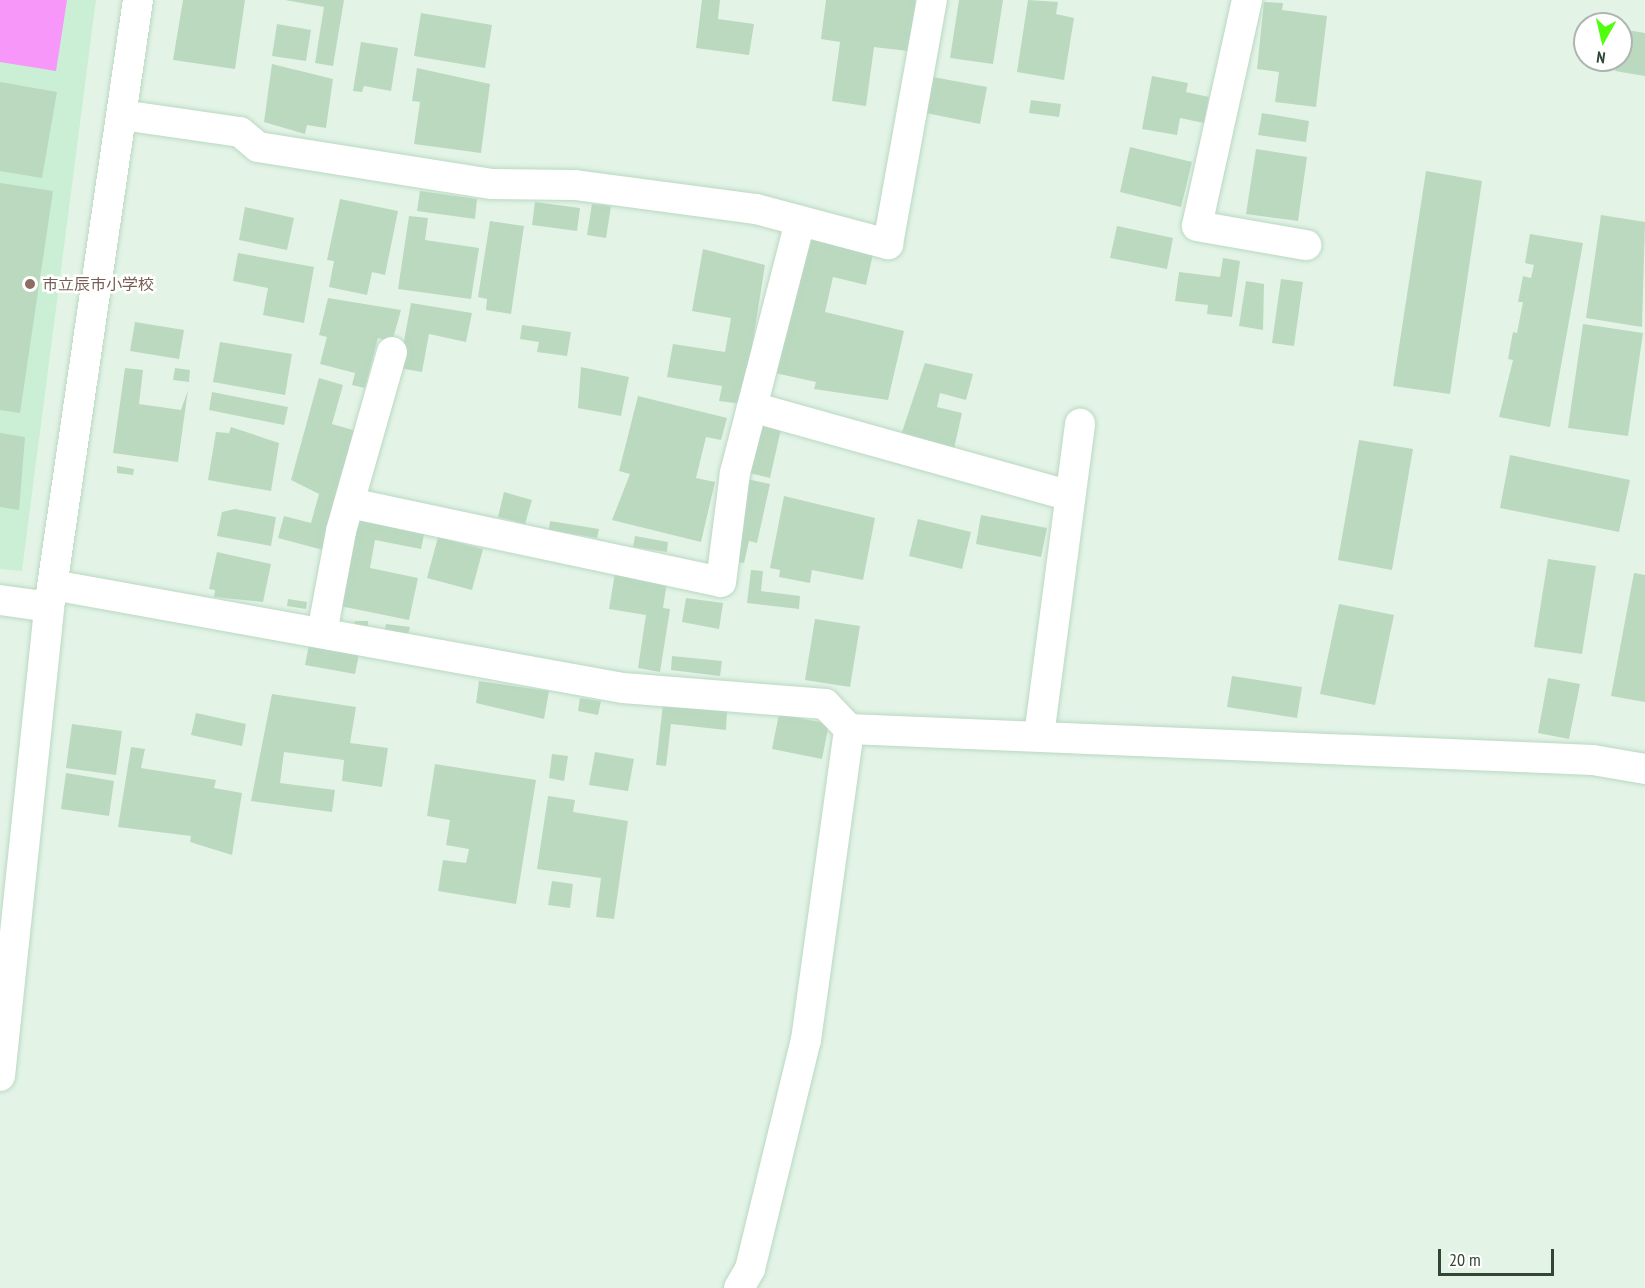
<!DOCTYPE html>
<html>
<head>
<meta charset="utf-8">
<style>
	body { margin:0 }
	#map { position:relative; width:1645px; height:1288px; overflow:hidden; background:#e3f4e7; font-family:"PT Sans Narrow","Noto Sans JP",sans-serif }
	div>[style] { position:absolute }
	.education>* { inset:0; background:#cbefd5 }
	.water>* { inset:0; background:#f797f9 }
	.building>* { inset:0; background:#bad9bf }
	.roads { filter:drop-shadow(0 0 2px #bbd8c2) drop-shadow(0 0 2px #bbd8c2) }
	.minor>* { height:30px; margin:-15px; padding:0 15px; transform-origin:15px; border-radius:15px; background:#fff }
	.dots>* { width:16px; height:16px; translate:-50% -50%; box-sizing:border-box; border:3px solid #fff; border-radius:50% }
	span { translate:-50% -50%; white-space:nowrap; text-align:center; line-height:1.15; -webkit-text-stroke:5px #fff; paint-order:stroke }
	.education-label { font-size:16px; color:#785e54 }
	.left { translate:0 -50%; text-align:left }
	.north { position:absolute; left:1573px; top:12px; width:60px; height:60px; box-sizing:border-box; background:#fff; border:2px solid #adb5af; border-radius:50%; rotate:188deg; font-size:16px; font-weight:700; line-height:24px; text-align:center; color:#324636 }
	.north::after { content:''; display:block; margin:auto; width:21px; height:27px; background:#50ff0e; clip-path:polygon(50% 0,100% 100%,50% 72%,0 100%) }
	.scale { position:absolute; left:1438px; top:1249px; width:116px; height:27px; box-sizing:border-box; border:3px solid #324636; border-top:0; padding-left:8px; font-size:18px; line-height:21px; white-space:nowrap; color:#324636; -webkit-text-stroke:4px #fff; paint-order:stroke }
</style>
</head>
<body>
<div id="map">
	<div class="education">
		<i style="clip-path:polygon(0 0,96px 0,22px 571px,0 569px)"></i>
	</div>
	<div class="water">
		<i style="clip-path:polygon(0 0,67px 0,56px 71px,0 62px)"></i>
	</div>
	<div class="building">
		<i style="clip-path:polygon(183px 0,245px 0,235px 69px,173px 60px)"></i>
		<i style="clip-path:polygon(344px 0,333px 66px,315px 63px,324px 7px,285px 0)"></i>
		<i style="clip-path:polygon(702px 0,720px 0,718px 19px,754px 24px,749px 55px,696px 48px)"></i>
		<i style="clip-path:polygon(826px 0,916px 0,908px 51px,874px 47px,866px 106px,832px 101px,840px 42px,821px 39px)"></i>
		<i style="clip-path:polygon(959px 0,1003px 0,993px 64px,950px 58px)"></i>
		<i style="clip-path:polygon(1028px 0,1058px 2px,1056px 14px,1074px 18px,1064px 80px,1017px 72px)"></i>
		<i style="clip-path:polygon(1264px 2px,1283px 3px,1282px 10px,1327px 16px,1316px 107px,1275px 102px,1279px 72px,1257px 69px)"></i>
		<i style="clip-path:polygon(421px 13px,492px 25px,485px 68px,414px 56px)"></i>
		<i style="clip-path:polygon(277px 24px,311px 30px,306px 61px,272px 56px)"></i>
		<i style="clip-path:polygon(1621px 29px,1645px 33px,1645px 76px,1615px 71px,1621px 60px)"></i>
		<i style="clip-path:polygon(361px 42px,398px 48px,391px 91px,364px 86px,362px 92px,353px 91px)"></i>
		<i style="clip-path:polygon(272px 64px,333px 79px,326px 128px,307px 125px,305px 134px,264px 122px)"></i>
		<i style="clip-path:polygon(417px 68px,490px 84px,481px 153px,414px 144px,420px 102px,412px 101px)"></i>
		<i style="clip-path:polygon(1152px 76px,1188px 83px,1186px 92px,1209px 97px,1204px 123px,1180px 118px,1177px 135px,1142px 129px)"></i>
		<i style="clip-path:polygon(933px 77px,987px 87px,980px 124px,926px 113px)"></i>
		<i style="clip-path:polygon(0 82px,57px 92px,42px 178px,0 171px)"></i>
		<i style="clip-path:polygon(1031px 100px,1061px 104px,1059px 117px,1029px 113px)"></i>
		<i style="clip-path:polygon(1262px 113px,1309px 121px,1306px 142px,1258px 135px)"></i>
		<i style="clip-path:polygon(1130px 147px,1192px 162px,1181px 207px,1120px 192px)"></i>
		<i style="clip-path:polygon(1256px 149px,1307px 157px,1298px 221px,1246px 214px)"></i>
		<i style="clip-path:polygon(1426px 171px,1482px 181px,1450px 394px,1393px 386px)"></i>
		<i style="clip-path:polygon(0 183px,53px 191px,20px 413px,0 410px)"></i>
		<i style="clip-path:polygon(420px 191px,477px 199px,475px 219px,417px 211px)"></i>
		<i style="clip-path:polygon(340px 199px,398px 211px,385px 275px,372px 272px,367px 295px,329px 287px,334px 261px,327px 260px)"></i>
		<i style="clip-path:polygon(535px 202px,580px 208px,577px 231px,532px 225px)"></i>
		<i style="clip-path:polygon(592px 204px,611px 206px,606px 238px,587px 235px)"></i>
		<i style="clip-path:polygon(245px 207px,294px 218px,287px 250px,239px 240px)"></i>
		<i style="clip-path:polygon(1601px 215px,1645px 222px,1642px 327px,1586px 318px)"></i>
		<i style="clip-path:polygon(409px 216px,428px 218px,425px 240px,479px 248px,471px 299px,398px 289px)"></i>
		<i style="clip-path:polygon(490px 221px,524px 226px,511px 314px,486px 310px,487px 299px,478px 297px)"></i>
		<i style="clip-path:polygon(1117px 226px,1173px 238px,1167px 269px,1110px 258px)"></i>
		<i style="clip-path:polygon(1530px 234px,1583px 243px,1550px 427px,1499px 417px,1513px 360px,1508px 359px,1513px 332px,1517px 333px,1523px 302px,1518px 302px,1523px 276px,1531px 278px,1534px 265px,1525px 263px)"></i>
		<i style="clip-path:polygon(807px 239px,873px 254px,866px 285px,833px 277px,825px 312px,904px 331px,888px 400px,814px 389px,816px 382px,775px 373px)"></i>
		<i style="clip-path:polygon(703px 249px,765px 265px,743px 404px,719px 401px,722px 386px,667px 377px,673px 344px,725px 352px,731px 318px,692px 311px)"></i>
		<i style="clip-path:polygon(238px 253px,314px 267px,304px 323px,263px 315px,268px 288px,233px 281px)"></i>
		<i style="clip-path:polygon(1223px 258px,1240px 261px,1232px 317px,1207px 314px,1208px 305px,1175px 301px,1179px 272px,1220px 277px)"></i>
		<i style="clip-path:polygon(1281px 279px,1303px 282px,1294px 346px,1272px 343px)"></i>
		<i style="clip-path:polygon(1246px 281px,1264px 284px,1263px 330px,1239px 326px)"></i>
		<i style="clip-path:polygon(328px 298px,401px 310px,392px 342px,378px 338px,365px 388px,352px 385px,355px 373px,320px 364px,327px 337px,319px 335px)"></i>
		<i style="clip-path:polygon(411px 303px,472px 313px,466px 342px,429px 334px,422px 372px,399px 368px)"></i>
		<i style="clip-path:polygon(135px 322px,184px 330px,179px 359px,130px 351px)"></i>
		<i style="clip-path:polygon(1583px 324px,1643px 333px,1628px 436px,1568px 428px)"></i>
		<i style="clip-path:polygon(522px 325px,571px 332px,567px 356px,537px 352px,539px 342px,520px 339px)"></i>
		<i style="clip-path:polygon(220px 342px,292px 354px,285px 395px,213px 382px)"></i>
		<i style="clip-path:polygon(925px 363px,973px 374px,966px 400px,940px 393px,937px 407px,962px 413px,953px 453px,901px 435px)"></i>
		<i style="clip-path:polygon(581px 367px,629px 377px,621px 416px,578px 408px)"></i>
		<i style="clip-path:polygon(125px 368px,143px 370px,139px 404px,181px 410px,188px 390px,178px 462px,113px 453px)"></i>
		<i style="clip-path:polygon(175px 368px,190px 370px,189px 382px,173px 380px)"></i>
		<i style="clip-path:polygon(319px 378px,343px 385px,332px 424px,356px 431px,323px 550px,278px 538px,284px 516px,311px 523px,319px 494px,291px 480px)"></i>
		<i style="clip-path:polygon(212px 392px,288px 407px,284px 425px,209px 410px)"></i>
		<i style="clip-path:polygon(638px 396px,727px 418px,721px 440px,706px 437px,696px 478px,715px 482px,701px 542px,612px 520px,630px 474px,619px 471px)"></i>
		<i style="clip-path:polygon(761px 425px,781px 429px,770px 478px,749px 473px)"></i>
		<i style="clip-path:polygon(231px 427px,279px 443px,271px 491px,208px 480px,216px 432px,229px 433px)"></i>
		<i style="clip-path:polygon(0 433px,25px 437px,19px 510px,0 507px)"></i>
		<i style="clip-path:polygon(1359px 440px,1413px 449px,1392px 570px,1338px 560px)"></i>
		<i style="clip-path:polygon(1510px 455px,1630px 480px,1619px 532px,1500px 508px)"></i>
		<i style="clip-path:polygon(117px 466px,134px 469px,133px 475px,117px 473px)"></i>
		<i style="clip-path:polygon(747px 479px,770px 484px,757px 543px,749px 541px,744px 563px,728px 560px)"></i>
		<i style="clip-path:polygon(504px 492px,532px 500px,525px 524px,498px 517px)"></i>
		<i style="clip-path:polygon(784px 496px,875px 518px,863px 580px,812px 570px,810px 583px,779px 577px,780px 570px,770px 568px)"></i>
		<i style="clip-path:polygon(235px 509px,276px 517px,271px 546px,217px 536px,222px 512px)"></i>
		<i style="clip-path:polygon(981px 515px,1047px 528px,1041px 557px,976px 544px)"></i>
		<i style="clip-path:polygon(358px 517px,425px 530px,421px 549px,375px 540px,370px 568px,418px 578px,409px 620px,340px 606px)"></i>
		<i style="clip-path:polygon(918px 519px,971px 532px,962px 569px,909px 556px)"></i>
		<i style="clip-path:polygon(550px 521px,599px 529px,597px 538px,549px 530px)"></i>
		<i style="clip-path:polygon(635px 536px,668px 542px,667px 552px,633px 547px)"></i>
		<i style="clip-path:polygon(438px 537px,483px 549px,472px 590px,427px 578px)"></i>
		<i style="clip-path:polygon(217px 552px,271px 564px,263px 602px,214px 597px,215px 590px,209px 589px)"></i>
		<i style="clip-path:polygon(1548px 559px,1596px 566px,1582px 654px,1534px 647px)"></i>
		<i style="clip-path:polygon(751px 570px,763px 571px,761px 591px,800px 596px,799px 609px,747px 603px)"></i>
		<i style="clip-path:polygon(615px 573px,667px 582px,663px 608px,670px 609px,660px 672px,638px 668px,646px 615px,609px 609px)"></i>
		<i style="clip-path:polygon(1634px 573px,1645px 575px,1645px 702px,1611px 696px)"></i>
		<i style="clip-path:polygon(686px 598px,723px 603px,719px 629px,682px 622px)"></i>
		<i style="clip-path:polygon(288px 599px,307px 602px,306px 609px,287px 606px)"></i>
		<i style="clip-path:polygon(1339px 604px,1394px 615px,1375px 705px,1320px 694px)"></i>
		<i style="clip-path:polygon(815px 619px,860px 626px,850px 687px,805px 680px)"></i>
		<i style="clip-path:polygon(355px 621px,368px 621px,368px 627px,355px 626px)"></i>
		<i style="clip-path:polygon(386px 624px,410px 627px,408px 634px,385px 630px)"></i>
		<i style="clip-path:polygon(309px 645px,359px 654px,355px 674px,305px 665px)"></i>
		<i style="clip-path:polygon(672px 656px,722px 661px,720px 676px,671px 670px)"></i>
		<i style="clip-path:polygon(1232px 676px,1302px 687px,1297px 718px,1227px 707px)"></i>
		<i style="clip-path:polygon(1548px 678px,1580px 684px,1569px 739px,1538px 733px)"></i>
		<i style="clip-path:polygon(479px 681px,549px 691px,544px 719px,476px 703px)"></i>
		<i style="clip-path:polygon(272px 694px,356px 707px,350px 743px,388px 748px,382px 787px,342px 781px,344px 760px,284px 752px,280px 783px,335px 790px,332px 812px,251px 801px)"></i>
		<i style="clip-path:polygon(580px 698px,601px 701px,598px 715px,578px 711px)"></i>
		<i style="clip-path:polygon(663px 704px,727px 711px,726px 730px,671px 724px,666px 766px,656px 765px)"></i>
		<i style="clip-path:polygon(196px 713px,246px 724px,242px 746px,191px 735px)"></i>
		<i style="clip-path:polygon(779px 714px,829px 724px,822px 759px,772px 749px)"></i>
		<i style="clip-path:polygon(72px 724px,122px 731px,116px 775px,66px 768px)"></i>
		<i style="clip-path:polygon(131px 747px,145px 749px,141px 768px,216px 780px,214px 788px,242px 793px,232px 855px,190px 842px,191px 836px,118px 827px)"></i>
		<i style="clip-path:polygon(595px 752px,634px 759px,628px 791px,589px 785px)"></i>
		<i style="clip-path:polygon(552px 754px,568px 756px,564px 781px,549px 778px)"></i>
		<i style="clip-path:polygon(435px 764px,536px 780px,516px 904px,438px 891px,443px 860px,466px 863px,469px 849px,446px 845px,450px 820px,427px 816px)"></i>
		<i style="clip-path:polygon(66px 773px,114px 781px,109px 816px,61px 809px)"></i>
		<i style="clip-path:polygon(548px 796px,575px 800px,573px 812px,628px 821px,614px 919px,596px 917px,601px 878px,537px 869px)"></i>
		<i style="clip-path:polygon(552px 881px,573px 884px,570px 908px,548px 905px)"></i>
	</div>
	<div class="roads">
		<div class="minor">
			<i style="left:1247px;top:0;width:231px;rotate:102.5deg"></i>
			<i style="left:1197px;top:226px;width:111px;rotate:9.9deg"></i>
			<i style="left:122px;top:115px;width:119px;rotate:8.2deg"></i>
			<i style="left:240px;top:132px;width:23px;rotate:40deg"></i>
			<i style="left:258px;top:147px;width:237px;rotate:9deg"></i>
			<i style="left:492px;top:184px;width:83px;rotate:0.7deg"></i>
			<i style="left:575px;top:185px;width:183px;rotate:7.6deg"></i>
			<i style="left:756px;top:209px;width:137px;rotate:14.9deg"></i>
			<i style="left:888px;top:244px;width:248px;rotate:-79.8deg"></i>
			<i style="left:752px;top:407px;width:330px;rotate:15.6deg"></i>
			<i style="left:350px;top:503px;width:379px;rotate:12deg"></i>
			<i style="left:721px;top:582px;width:110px;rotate:-82.7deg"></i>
			<i style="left:735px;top:473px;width:260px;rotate:-75.5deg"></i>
			<i style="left:53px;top:585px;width:579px;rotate:10.24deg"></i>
			<i style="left:623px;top:688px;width:203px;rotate:4.5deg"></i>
			<i style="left:825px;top:704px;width:35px;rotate:46deg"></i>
			<i style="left:849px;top:729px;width:745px;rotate:2.39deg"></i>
			<i style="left:1593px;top:760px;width:53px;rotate:9.8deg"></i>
			<i style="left:0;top:600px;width:49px;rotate:8.1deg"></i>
			<i style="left:322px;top:633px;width:104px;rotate:-79.4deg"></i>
			<i style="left:341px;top:531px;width:186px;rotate:-74.1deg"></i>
			<i style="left:1039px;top:736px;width:315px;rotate:-82.5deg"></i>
			<i style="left:0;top:1076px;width:472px;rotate:-84deg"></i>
			<i style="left:49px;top:607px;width:613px;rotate:-81.66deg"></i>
			<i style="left:739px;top:1288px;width:22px;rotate:-60deg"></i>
			<i style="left:750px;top:1269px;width:236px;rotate:-76.3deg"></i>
			<i style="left:806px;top:1040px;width:314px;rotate:-82.1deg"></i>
		</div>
	</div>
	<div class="dots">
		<i style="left:30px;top:284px;background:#8d6e63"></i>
	</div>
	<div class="education-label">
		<span class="left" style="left:42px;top:284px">市立辰市小学校</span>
	</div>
	<div class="north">N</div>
	<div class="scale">20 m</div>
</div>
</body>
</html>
